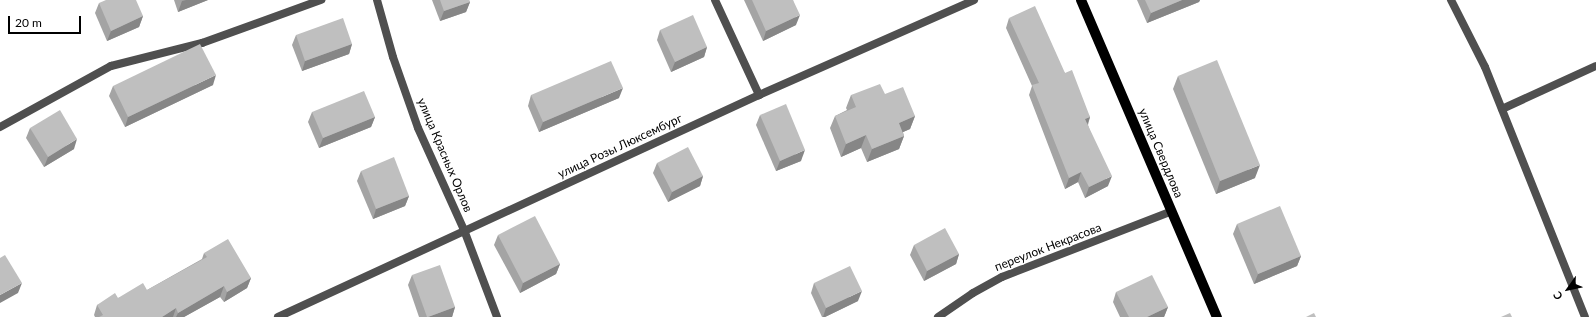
<!DOCTYPE html>
<html>
<head>
<meta charset="utf-8">
<style>
	body { margin:0 }
	#map { position:relative; width:1596px; height:317px; overflow:hidden; background:#fff; font-family:Lato,sans-serif }
	div>[style] { position:absolute }
	.lane>* { height:8px; margin:-4px; padding:0 4px; transform-origin:4px; border-radius:4px; background:#4f4f4f }
	.street>* { height:8px; margin:-4px; padding:0 4px; transform-origin:4px; border-radius:4px; background:#4f4f4f }
	.primary>* { height:10px; margin:-5px; padding:0 5px; transform-origin:5px; border-radius:5px; background:#000 }
	.wall>* { inset:0; background:#a4a4a4 }
	.shaded-wall>* { inset:0; background:#868686 }
	.building>* { inset:0; background:#bfbfbf }
	span { translate:-50% -50%; white-space:nowrap; text-align:center; line-height:1.15; -webkit-text-stroke:3px #fff; paint-order:stroke }
	.street-label { font-size:12px; color:#000 }
	.north { position:absolute; left:1548px; top:269px; width:40px; height:40px; -webkit-text-stroke:3px #fff; paint-order:stroke; rotate:237deg; font-size:11px; font-weight:700; line-height:16px; text-align:center; color:#000 }
	.north::after { content:''; display:block; margin:auto; width:14px; height:18px; background:#000; clip-path:polygon(50% 0,100% 100%,50% 72%,0 100%) }
	.scale { position:absolute; left:8px; top:16px; width:73px; height:18px; box-sizing:border-box; border:2px solid #000; border-top:0; padding-left:5px; font-size:12px; line-height:14px; white-space:nowrap; color:#000; -webkit-text-stroke:3px #fff; paint-order:stroke }
</style>
</head>
<body>
<div id="map">
	<div class="lane">
		<i style="left:1451px;top:0;width:75px;rotate:63.1deg"></i>
		<i style="left:1485px;top:67px;width:269px;rotate:68.2deg"></i>
		<i style="left:1502px;top:109px;width:103px;rotate:-24.6deg"></i>
		<i style="left:0;top:127px;width:127px;rotate:-28.8deg"></i>
		<i style="left:111px;top:66px;width:94px;rotate:-14.2deg"></i>
		<i style="left:202px;top:43px;width:127px;rotate:-19.9deg"></i>
	</div>
	<div class="street">
		<i style="left:377px;top:0;width:59px;rotate:74.3deg"></i>
		<i style="left:393px;top:57px;width:75px;rotate:70.6deg"></i>
		<i style="left:418px;top:128px;width:112px;rotate:65.7deg"></i>
		<i style="left:464px;top:230px;width:93px;rotate:69.2deg"></i>
		<i style="left:715px;top:0;width:105px;rotate:65.1deg"></i>
		<i style="left:278px;top:317px;width:530px;rotate:-24.78deg"></i>
		<i style="left:759px;top:95px;width:235px;rotate:-23.8deg"></i>
		<i style="left:938px;top:317px;width:42px;rotate:-34.4deg"></i>
		<i style="left:973px;top:293px;width:33px;rotate:-29deg"></i>
		<i style="left:1002px;top:277px;width:182px;rotate:-21.2deg"></i>
	</div>
	<div class="primary">
		<i style="left:1081px;top:0;width:345px;rotate:66.8deg"></i>
	</div>
	<div class="wall">
		<i style="clip-path:polygon(174px 0,208px 0,178px 12px)"></i>
		<i style="clip-path:polygon(432px 0,469px 0,470px 2px,466px 12px,440px 21px)"></i>
		<i style="clip-path:polygon(744px 0,793px 0,796px 25px,763px 41px)"></i>
		<i style="clip-path:polygon(1137px 0,1200px 0,1199px 2px,1147px 23px)"></i>
		<i style="clip-path:polygon(99px 3px,143px 16px,139px 27px,107px 41px,95px 13px)"></i>
		<i style="clip-path:polygon(1009px 18px,1065px 73px,1090px 117px,1088px 125px,1108px 186px,1085px 198px,1078px 182px,1065px 189px,1029px 95px,1032px 86px,1006px 28px)"></i>
		<i style="clip-path:polygon(660px 30px,707px 47px,704px 57px,671px 72px,657px 40px)"></i>
		<i style="clip-path:polygon(296px 35px,352px 44px,349px 54px,302px 71px,292px 45px)"></i>
		<i style="clip-path:polygon(1178px 76px,1255px 178px,1216px 194px,1173px 89px)"></i>
		<i style="clip-path:polygon(213px 85px,125px 127px,109px 96px,113px 86px)"></i>
		<i style="clip-path:polygon(885px 94px,915px 116px,910px 129px,903px 132px,904px 136px,899px 149px,867px 162px,861px 148px,841px 157px,830px 128px,835px 116px,847px 110px,846px 108px,851px 95px)"></i>
		<i style="clip-path:polygon(531px 95px,619px 98px,539px 132px,528px 106px)"></i>
		<i style="clip-path:polygon(312px 112px,375px 117px,371px 127px,319px 148px,308px 122px)"></i>
		<i style="clip-path:polygon(760px 115px,801px 161px,776px 171px,756px 125px)"></i>
		<i style="clip-path:polygon(30px 128px,74px 149px,44px 167px,26px 138px)"></i>
		<i style="clip-path:polygon(657px 163px,703px 176px,700px 186px,668px 202px,653px 173px)"></i>
		<i style="clip-path:polygon(361px 171px,409px 196px,405px 206px,373px 219px,357px 181px)"></i>
		<i style="clip-path:polygon(1237px 224px,1301px 256px,1297px 266px,1254px 284px,1233px 234px)"></i>
		<i style="clip-path:polygon(498px 235px,560px 264px,556px 274px,520px 293px,494px 245px)"></i>
		<i style="clip-path:polygon(914px 245px,959px 254px,956px 264px,924px 281px,910px 255px)"></i>
		<i style="clip-path:polygon(204px 253px,251px 278px,247px 288px,224px 302px,220px 297px,184px 317px,95px 317px,94px 315px,97px 305px,118px 298px,147px 290px,202px 259px)"></i>
		<i style="clip-path:polygon(412px 275px,455px 307px,452px 317px,419px 317px,408px 285px)"></i>
		<i style="clip-path:polygon(814px 283px,858px 301px,825px 317px,822px 317px,811px 293px)"></i>
		<i style="clip-path:polygon(1116px 292px,1168px 307px,1164px 317px,1120px 317px,1113px 302px)"></i>
	</div>
	<div class="shaded-wall">
		<i style="clip-path:polygon(186px 0,208px 0,178px 12px,182px 1px)"></i>
		<i style="clip-path:polygon(1182px 0,1200px 0,1199px 2px,1147px 23px,1151px 13px)"></i>
		<i style="clip-path:polygon(470px 2px,466px 12px,440px 21px,444px 11px)"></i>
		<i style="clip-path:polygon(800px 15px,796px 25px,763px 41px,766px 31px)"></i>
		<i style="clip-path:polygon(143px 16px,139px 27px,107px 41px,111px 31px)"></i>
		<i style="clip-path:polygon(352px 44px,349px 54px,302px 71px,305px 61px)"></i>
		<i style="clip-path:polygon(707px 47px,704px 57px,671px 72px,675px 62px)"></i>
		<i style="clip-path:polygon(216px 75px,213px 85px,125px 127px,128px 117px)"></i>
		<i style="clip-path:polygon(623px 88px,619px 98px,539px 132px,543px 122px)"></i>
		<i style="clip-path:polygon(915px 116px,910px 129px,894px 136px,899px 123px)"></i>
		<i style="clip-path:polygon(375px 117px,371px 127px,319px 148px,323px 138px)"></i>
		<i style="clip-path:polygon(1090px 117px,1086px 128px,1085px 119px)"></i>
		<i style="clip-path:polygon(866px 135px,861px 148px,841px 157px,846px 144px)"></i>
		<i style="clip-path:polygon(904px 136px,899px 149px,867px 162px,872px 149px)"></i>
		<i style="clip-path:polygon(77px 139px,74px 149px,44px 167px,48px 157px)"></i>
		<i style="clip-path:polygon(805px 150px,801px 161px,776px 171px,780px 161px)"></i>
		<i style="clip-path:polygon(1260px 165px,1255px 178px,1216px 194px,1220px 181px)"></i>
		<i style="clip-path:polygon(1081px 172px,1078px 182px,1065px 189px,1069px 178px)"></i>
		<i style="clip-path:polygon(703px 176px,700px 186px,668px 202px,672px 192px)"></i>
		<i style="clip-path:polygon(1112px 176px,1108px 186px,1085px 198px,1089px 187px)"></i>
		<i style="clip-path:polygon(409px 196px,405px 206px,373px 219px,376px 209px)"></i>
		<i style="clip-path:polygon(959px 254px,956px 264px,924px 281px,927px 271px)"></i>
		<i style="clip-path:polygon(1301px 256px,1297px 266px,1254px 284px,1258px 274px)"></i>
		<i style="clip-path:polygon(560px 264px,556px 274px,520px 293px,523px 283px)"></i>
		<i style="clip-path:polygon(251px 278px,247px 288px,224px 302px,227px 292px)"></i>
		<i style="clip-path:polygon(22px 283px,18px 293px,0 303px,0 295px)"></i>
		<i style="clip-path:polygon(224px 286px,220px 297px,184px 317px,176px 317px,178px 313px)"></i>
		<i style="clip-path:polygon(862px 291px,858px 301px,825px 317px,823px 317px,826px 308px)"></i>
		<i style="clip-path:polygon(455px 307px,452px 317px,428px 317px)"></i>
		<i style="clip-path:polygon(1168px 307px,1164px 317px,1147px 317px)"></i>
		<i style="clip-path:polygon(176px 308px,173px 317px,162px 317px)"></i>
	</div>
	<div class="building">
		<i style="clip-path:polygon(106px 0,136px 0,143px 16px,111px 31px,99px 3px)"></i>
		<i style="clip-path:polygon(440px 0,469px 0,470px 2px,444px 11px)"></i>
		<i style="clip-path:polygon(752px 0,793px 0,800px 15px,766px 31px)"></i>
		<i style="clip-path:polygon(1145px 0,1182px 0,1151px 13px)"></i>
		<i style="clip-path:polygon(1035px 6px,1065px 73px,1072px 70px,1090px 117px,1085px 119px,1112px 176px,1089px 187px,1081px 172px,1069px 178px,1032px 85px,1039px 83px,1009px 18px)"></i>
		<i style="clip-path:polygon(693px 15px,707px 47px,675px 62px,660px 30px)"></i>
		<i style="clip-path:polygon(343px 18px,352px 44px,305px 61px,296px 35px)"></i>
		<i style="clip-path:polygon(200px 44px,216px 75px,128px 117px,113px 86px)"></i>
		<i style="clip-path:polygon(1217px 60px,1260px 165px,1220px 181px,1178px 76px)"></i>
		<i style="clip-path:polygon(611px 61px,623px 88px,543px 122px,531px 95px)"></i>
		<i style="clip-path:polygon(880px 84px,885px 94px,903px 87px,915px 116px,899px 123px,904px 136px,872px 149px,866px 135px,846px 144px,835px 116px,856px 107px,851px 95px)"></i>
		<i style="clip-path:polygon(364px 91px,375px 117px,323px 138px,312px 112px)"></i>
		<i style="clip-path:polygon(786px 104px,805px 150px,780px 161px,760px 115px)"></i>
		<i style="clip-path:polygon(60px 110px,77px 139px,48px 157px,30px 128px)"></i>
		<i style="clip-path:polygon(688px 147px,703px 176px,672px 192px,657px 163px)"></i>
		<i style="clip-path:polygon(394px 157px,409px 196px,376px 209px,361px 171px)"></i>
		<i style="clip-path:polygon(1280px 206px,1301px 256px,1258px 274px,1237px 224px)"></i>
		<i style="clip-path:polygon(535px 216px,560px 264px,523px 283px,498px 235px)"></i>
		<i style="clip-path:polygon(945px 228px,959px 254px,927px 271px,914px 245px)"></i>
		<i style="clip-path:polygon(228px 239px,251px 278px,227px 292px,224px 286px,178px 313px,176px 308px,162px 317px,99px 317px,103px 315px,97px 305px,115px 293px,118px 298px,143px 283px,147px 290px,207px 257px,204px 253px)"></i>
		<i style="clip-path:polygon(5px 255px,22px 283px,0 295px,0 258px)"></i>
		<i style="clip-path:polygon(440px 265px,455px 307px,428px 317px,427px 317px,412px 275px)"></i>
		<i style="clip-path:polygon(850px 266px,862px 291px,826px 308px,814px 283px)"></i>
		<i style="clip-path:polygon(1152px 275px,1168px 307px,1147px 317px,1129px 317px,1116px 292px)"></i>
		<i style="clip-path:polygon(1314px 313px,1316px 317px,1306px 317px)"></i>
		<i style="clip-path:polygon(1510px 313px,1512px 317px,1501px 317px)"></i>
	</div>
	<div class="street-label">
		<span style="left:620px;top:146px;rotate:-25deg">улица Розы Люксембург</span>
		<span style="left:1161px;top:153px;rotate:67deg">улица Свердлова</span>
		<span style="left:445px;top:155px;rotate:67deg">улица Красных Орлов</span>
		<span style="left:1048px;top:247px;rotate:-21deg">переулок Некрасова</span>
	</div>
	<div class="north">С</div>
	<div class="scale">20 m</div>
</div>
</body>
</html>
